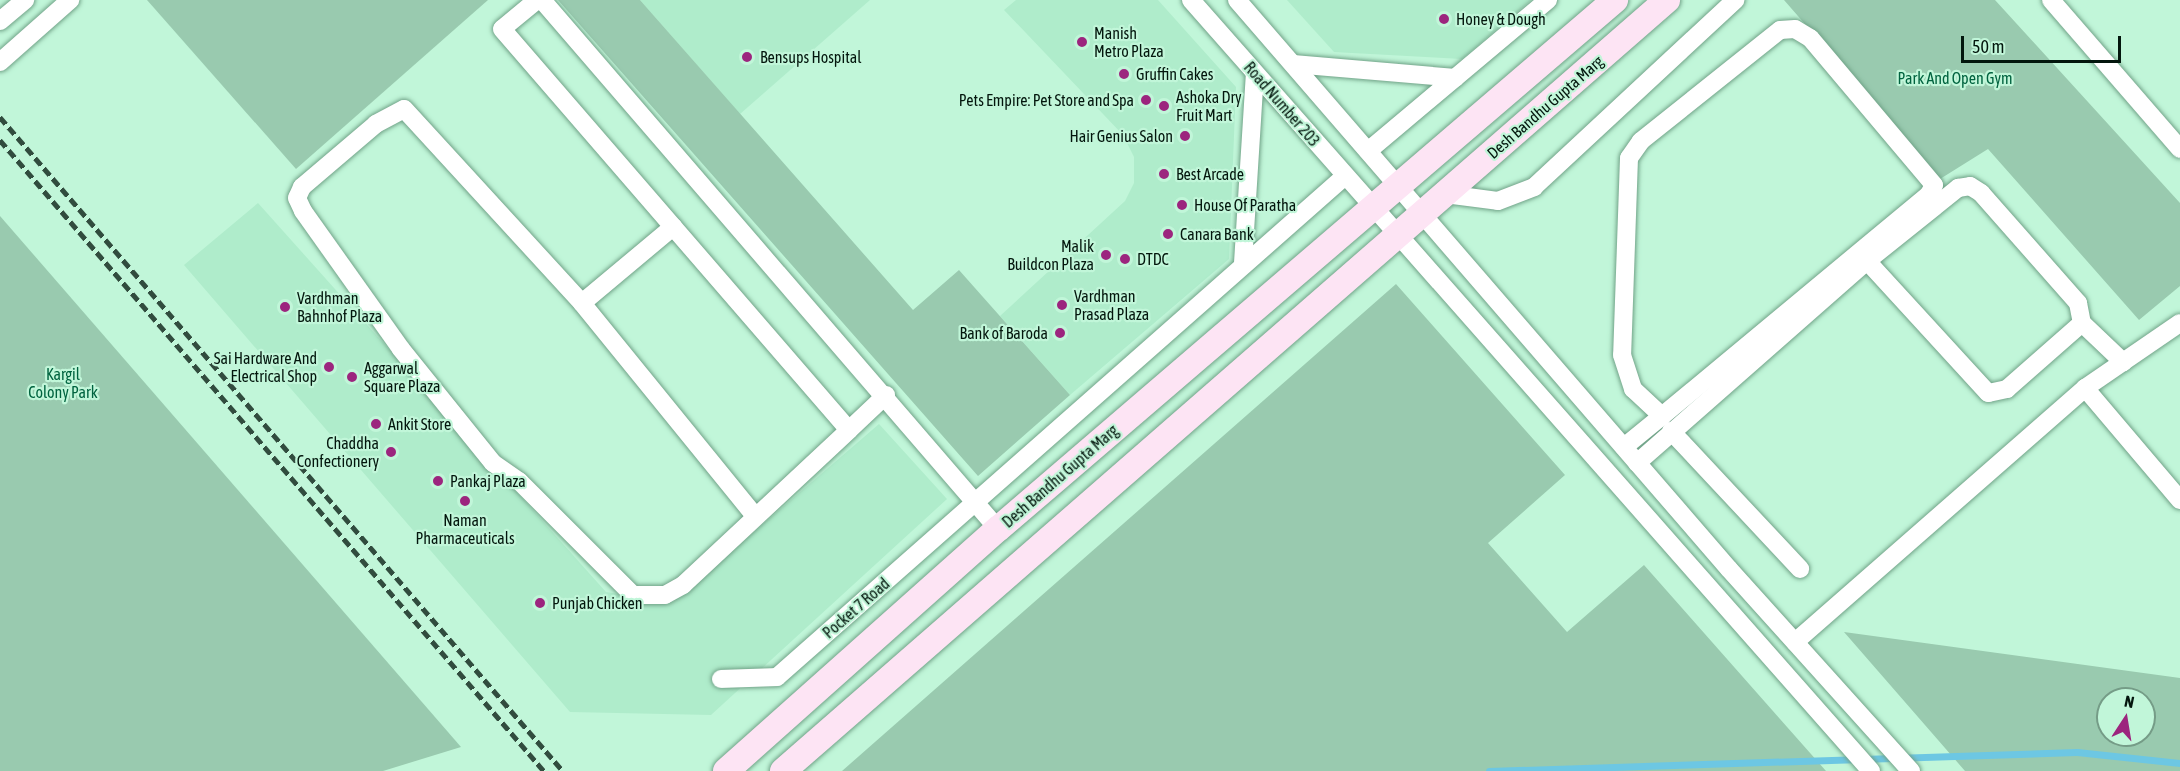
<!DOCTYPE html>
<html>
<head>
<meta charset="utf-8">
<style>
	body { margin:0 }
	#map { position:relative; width:2180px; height:771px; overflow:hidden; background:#c1f6d9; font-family:"Asap Condensed",sans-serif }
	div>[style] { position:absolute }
	.built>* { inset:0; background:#afeccb }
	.green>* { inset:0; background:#99caaf }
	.stream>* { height:7px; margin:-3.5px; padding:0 3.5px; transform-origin:3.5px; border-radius:3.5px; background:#6dc7e3 }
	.roads { filter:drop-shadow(0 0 2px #71a388) drop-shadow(0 0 2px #71a388) }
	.street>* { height:18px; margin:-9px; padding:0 9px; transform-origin:9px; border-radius:9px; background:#fff }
	.secondary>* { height:26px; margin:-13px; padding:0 13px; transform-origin:13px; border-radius:13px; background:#fde4f4 }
	.rail>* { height:4.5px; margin-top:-2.25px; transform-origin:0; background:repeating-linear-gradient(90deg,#314c3e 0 9px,transparent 0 13.5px) }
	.dots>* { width:16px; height:16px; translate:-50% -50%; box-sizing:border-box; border:3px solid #c1f6d9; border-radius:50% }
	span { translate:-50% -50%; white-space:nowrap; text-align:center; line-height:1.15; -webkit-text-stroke:4.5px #c1f6d9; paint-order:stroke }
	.poi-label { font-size:16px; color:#03160d }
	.left { translate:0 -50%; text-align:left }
	.right { translate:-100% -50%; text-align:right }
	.park-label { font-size:16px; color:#00633f }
	.street-label { font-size:16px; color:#03160d }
	.north { position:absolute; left:2096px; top:687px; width:60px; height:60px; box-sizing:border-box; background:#c1f6d9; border:2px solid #759c87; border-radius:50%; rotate:12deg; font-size:16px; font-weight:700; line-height:24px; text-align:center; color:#03160d }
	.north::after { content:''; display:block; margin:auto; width:21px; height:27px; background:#9c257e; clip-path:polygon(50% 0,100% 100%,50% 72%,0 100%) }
	.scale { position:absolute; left:1961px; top:36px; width:160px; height:27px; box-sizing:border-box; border:3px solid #03160d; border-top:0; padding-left:8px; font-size:18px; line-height:21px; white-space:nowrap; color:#03160d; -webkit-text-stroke:4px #c1f6d9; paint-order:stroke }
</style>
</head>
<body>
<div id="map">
	<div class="built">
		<i style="clip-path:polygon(640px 0,870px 0,740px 114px)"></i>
		<i style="clip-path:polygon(1016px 0,1158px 0,1236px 87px,1229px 259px,1070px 395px,1000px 316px,1125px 201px,1134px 183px,1134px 157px,1123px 135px,1004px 10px)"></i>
		<i style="clip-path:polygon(1287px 0,1531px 0,1462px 59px,1334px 52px)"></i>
		<i style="clip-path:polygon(258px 203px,606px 592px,673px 602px,879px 424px,947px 499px,711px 715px,570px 712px,184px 265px)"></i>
	</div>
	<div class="green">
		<i style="clip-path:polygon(147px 0,488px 0,296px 169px)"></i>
		<i style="clip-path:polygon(558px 0,640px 0,913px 310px,959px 270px,1070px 395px,978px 476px)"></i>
		<i style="clip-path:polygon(1784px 0,1995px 0,2180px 203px,2180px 286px,2139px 320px,1988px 149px,1940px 179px)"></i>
		<i style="clip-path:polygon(0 216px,152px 391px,461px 747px,383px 771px,0 771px)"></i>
		<i style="clip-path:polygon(1396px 284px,1565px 475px,1488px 543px,1567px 632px,1644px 565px,1826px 771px,842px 771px)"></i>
		<i style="clip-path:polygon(evenodd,1844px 632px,2180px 678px,2180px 771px,1965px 771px,1844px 632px,2108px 699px,2144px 699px,2144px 735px,2108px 735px,2108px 699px)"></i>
	</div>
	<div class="stream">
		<i style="left:1489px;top:771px;width:588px;rotate:-1.85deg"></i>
		<i style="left:2077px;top:752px;width:104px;rotate:6.1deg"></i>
	</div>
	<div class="roads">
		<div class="street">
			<i style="left:537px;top:0;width:45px;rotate:140.4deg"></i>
			<i style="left:502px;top:29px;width:530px;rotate:49.13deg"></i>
			<i style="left:849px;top:430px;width:51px;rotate:-43.4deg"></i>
			<i style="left:542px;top:0;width:698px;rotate:49.24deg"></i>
			<i style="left:1191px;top:0;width:1028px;rotate:48.59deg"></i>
			<i style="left:1237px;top:0;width:752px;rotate:49.15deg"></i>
			<i style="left:1729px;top:569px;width:272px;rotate:48deg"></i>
			<i style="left:2051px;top:0;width:197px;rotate:49.1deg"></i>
			<i style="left:0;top:21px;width:33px;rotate:-40deg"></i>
			<i style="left:0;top:62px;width:94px;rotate:-41.5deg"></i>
			<i style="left:1293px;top:64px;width:163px;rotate:4.9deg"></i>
			<i style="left:1368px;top:151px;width:235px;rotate:-40deg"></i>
			<i style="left:1445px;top:194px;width:53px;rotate:7.5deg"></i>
			<i style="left:1498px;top:201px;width:39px;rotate:-21deg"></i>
			<i style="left:1534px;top:187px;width:275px;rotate:-42.9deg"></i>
			<i style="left:1243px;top:263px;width:189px;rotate:-86.4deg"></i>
			<i style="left:582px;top:303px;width:119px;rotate:-39.9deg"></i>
			<i style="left:2082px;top:323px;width:57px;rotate:43.6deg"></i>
			<i style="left:2085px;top:388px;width:147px;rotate:49.7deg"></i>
			<i style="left:1671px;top:431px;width:189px;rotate:46.9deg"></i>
			<i style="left:1624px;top:447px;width:49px;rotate:-39.2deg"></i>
			<i style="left:1662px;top:416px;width:347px;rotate:-39.7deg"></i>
			<i style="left:1929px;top:194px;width:10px;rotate:-61deg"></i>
			<i style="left:1934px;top:185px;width:192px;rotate:-130.1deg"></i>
			<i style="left:1810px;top:38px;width:17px;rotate:-149deg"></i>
			<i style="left:1795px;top:29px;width:15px;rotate:176deg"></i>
			<i style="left:1780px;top:30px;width:178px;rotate:141.4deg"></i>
			<i style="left:1641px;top:141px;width:21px;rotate:125deg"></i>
			<i style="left:1629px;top:158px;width:197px;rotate:92deg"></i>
			<i style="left:1622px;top:355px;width:36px;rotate:72deg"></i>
			<i style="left:1633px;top:389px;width:40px;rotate:43deg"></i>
			<i style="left:1637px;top:463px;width:306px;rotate:-41.3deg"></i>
			<i style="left:1867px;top:261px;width:117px;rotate:-38.7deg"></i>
			<i style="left:1958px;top:188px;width:12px;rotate:-9deg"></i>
			<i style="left:1970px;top:186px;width:13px;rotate:32deg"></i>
			<i style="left:1981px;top:193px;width:147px;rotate:48.6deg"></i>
			<i style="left:2078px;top:303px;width:20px;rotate:79deg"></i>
			<i style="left:2082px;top:323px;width:100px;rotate:138.7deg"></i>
			<i style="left:2007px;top:389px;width:19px;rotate:168deg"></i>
			<i style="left:1988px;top:393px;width:179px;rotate:-132.5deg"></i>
			<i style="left:755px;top:516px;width:274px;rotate:-129.1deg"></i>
			<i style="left:582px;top:303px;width:263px;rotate:-132.5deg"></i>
			<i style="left:404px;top:109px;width:32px;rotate:152deg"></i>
			<i style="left:376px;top:124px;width:97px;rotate:139.6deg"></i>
			<i style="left:302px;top:187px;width:12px;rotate:114deg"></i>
			<i style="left:297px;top:198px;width:14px;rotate:65deg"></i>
			<i style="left:303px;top:211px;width:169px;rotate:54.6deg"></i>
			<i style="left:401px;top:349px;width:146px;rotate:51.1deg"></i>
			<i style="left:493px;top:463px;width:32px;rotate:35deg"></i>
			<i style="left:519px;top:481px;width:161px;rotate:45deg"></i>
			<i style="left:633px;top:595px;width:32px"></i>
			<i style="left:665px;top:595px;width:21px;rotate:-29deg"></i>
			<i style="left:683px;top:585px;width:227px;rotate:-43deg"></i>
			<i style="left:1795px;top:642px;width:386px;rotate:-41.2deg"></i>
			<i style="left:2085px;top:388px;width:115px;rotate:-34.4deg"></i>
			<i style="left:721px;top:679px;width:56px;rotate:-2deg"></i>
			<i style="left:777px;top:677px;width:757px;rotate:-41.41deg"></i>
		</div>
		<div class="secondary">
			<i style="left:726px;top:771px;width:364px;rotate:-41.7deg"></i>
			<i style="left:998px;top:529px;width:813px;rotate:-40.61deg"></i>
			<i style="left:783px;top:771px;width:1173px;rotate:-41.09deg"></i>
		</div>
	</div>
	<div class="rail">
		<i style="left:0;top:117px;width:863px;rotate:49.28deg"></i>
		<i style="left:0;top:140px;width:833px;rotate:49.23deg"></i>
	</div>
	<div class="dots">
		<i style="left:1444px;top:19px;background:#9c257e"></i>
		<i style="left:1082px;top:42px;background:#9c257e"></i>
		<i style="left:747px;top:57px;background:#9c257e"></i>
		<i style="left:1124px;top:74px;background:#9c257e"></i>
		<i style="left:1146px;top:100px;background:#9c257e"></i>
		<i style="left:1164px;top:106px;background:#9c257e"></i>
		<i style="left:1185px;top:136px;background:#9c257e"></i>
		<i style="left:1164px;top:174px;background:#9c257e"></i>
		<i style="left:1182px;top:205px;background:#9c257e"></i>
		<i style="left:1168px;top:234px;background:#9c257e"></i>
		<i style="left:1106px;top:255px;background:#9c257e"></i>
		<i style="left:1125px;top:259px;background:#9c257e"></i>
		<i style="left:1062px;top:305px;background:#9c257e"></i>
		<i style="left:285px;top:307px;background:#9c257e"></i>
		<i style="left:1060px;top:333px;background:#9c257e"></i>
		<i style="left:329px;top:367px;background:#9c257e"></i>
		<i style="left:352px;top:377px;background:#9c257e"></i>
		<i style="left:376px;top:424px;background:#9c257e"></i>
		<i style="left:391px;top:452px;background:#9c257e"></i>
		<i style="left:438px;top:481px;background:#9c257e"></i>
		<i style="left:465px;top:501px;background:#9c257e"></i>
		<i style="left:540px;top:603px;background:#9c257e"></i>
	</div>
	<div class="poi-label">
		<span class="left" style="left:1456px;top:19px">Honey &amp; Dough</span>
		<span class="left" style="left:1094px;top:42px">Manish<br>Metro Plaza</span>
		<span class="left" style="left:760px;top:57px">Bensups Hospital</span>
		<span class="left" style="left:1136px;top:74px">Gruffin Cakes</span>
		<span class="left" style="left:1176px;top:106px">Ashoka Dry<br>Fruit Mart</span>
		<span class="right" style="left:1134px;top:100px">Pets Empire: Pet Store and Spa</span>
		<span class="right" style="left:1173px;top:136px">Hair Genius Salon</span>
		<span class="left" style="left:1176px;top:174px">Best Arcade</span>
		<span class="left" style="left:1194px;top:205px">House Of Paratha</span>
		<span class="left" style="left:1180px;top:234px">Canara Bank</span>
		<span class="right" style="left:1094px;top:255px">Malik<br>Buildcon Plaza</span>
		<span class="left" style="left:1137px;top:259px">DTDC</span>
		<span class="left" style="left:1074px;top:305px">Vardhman<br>Prasad Plaza</span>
		<span class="left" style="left:297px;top:307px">Vardhman<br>Bahnhof Plaza</span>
		<span class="right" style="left:1048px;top:333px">Bank of Baroda</span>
		<span class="right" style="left:317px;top:367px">Sai Hardware And<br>Electrical Shop</span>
		<span class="left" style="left:364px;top:377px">Aggarwal<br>Square Plaza</span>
		<span class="left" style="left:388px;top:424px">Ankit Store</span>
		<span class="right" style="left:379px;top:452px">Chaddha<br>Confectionery</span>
		<span class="left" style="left:450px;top:481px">Pankaj Plaza</span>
		<span style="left:465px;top:529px">Naman<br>Pharmaceuticals</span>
		<span class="left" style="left:552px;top:603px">Punjab Chicken</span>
	</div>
	<div class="park-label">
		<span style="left:1955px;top:78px">Park And Open Gym</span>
		<span style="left:63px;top:383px">Kargil<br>Colony Park</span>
	</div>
	<div class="street-label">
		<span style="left:1282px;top:104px;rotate:49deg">Road Number 203</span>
		<span style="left:1545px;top:107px;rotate:-41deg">Desh Bandhu Gupta Marg</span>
		<span style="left:1060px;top:476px;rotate:-41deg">Desh Bandhu Gupta Marg</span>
		<span style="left:856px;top:608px;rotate:-41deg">Pocket 7 Road</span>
	</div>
	<div class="north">N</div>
	<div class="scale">50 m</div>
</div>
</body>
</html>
